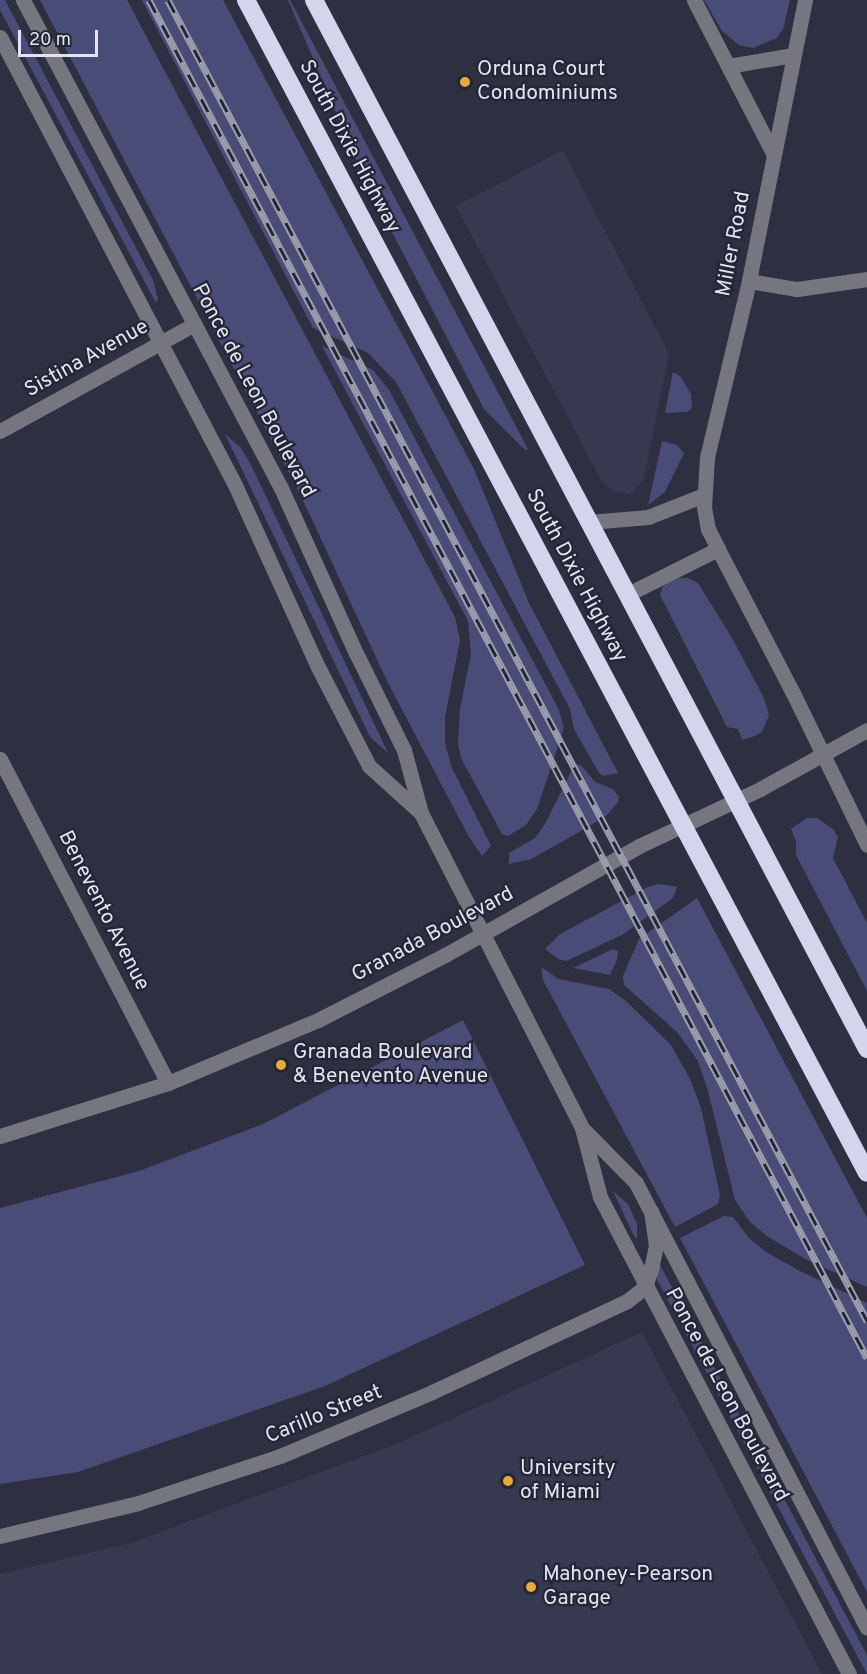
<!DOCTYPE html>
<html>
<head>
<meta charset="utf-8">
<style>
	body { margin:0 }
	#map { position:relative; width:867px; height:1674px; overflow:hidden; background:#2e3041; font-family:Overpass,sans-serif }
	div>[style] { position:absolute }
	.built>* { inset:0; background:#363950 }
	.green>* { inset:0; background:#494c77 }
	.minor>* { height:15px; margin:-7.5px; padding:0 7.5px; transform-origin:7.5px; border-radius:7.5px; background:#75767f }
	.highway>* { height:18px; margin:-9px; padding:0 9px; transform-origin:9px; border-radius:9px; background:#d2d5ec }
	.rail>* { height:7px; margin-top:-3.5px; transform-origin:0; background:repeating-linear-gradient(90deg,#242637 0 14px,#9c9eac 0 28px); box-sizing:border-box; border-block:2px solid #9c9eac }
	.dots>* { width:16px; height:16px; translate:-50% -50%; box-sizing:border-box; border:3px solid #242637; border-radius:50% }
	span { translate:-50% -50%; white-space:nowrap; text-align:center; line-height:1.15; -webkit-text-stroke:4.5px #242637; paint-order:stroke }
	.poi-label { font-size:21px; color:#e2e4f0 }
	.left { translate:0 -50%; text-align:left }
	.street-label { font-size:21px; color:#e2e4f0 }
	.scale { position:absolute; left:18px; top:30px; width:80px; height:27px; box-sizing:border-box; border:3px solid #e2e4f0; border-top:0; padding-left:8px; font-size:18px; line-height:21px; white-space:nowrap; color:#e2e4f0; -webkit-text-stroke:4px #242637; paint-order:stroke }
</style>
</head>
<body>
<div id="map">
	<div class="built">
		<i style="clip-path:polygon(563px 150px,669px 354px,644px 478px,635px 491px,629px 494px,614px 492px,602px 482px,456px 206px)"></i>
		<i style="clip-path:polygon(642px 1332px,822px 1674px,0 1674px,0 1574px,131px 1543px,399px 1443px)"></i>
	</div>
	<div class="green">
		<i style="clip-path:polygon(0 0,5px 0,153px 280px,158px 299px,156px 303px,0 10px)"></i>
		<i style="clip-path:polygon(40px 0,127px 0,455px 617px,460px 640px,445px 717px,445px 743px,452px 768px,491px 846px,482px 856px,469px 837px,387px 681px,301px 496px)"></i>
		<i style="clip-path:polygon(142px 0,223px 0,474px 469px,529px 603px,618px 773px,603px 776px,599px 773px,574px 729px,570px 709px,396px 382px,368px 353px,313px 328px)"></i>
		<i style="clip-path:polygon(288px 0,290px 0,528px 449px,525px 450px,484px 409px,365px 180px)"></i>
		<i style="clip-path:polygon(704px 0,790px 0,783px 29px,777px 38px,753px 48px,739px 45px,722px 31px)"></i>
		<i style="clip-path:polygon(322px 346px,373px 370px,389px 390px,559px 710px,564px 728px,537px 809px,526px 825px,508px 836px,502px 834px,461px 758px,458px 744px,460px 708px,471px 654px,468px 621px)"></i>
		<i style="clip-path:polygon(673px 372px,681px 377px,691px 394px,692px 408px,687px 412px,665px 413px)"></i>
		<i style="clip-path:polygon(225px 434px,241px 448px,251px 465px,388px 753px,370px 737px)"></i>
		<i style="clip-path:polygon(662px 441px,677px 445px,684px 453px,665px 492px,648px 505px)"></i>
		<i style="clip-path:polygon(675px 578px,688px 578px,698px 583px,732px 638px,764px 698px,769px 715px,762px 732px,755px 736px,742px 740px,738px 729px,727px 727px,660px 595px,663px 586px)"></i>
		<i style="clip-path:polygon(575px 764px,582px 766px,595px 782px,613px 789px,619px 797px,618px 802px,607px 815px,581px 831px,531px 859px,509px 864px,509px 853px,535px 838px,545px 824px)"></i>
		<i style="clip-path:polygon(807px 818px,817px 818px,833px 829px,838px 837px,833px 858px,867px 923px,867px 991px,796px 855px,796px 841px,791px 829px)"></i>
		<i style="clip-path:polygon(659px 884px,677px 887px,673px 898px,622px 935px,566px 961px,558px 959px,545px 949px,560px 934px,648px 887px)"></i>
		<i style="clip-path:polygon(697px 898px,867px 1218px,867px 1287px,805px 1259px,767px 1236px,750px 1222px,735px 1200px,708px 1091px,698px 1061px,677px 1032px,624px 985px,623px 976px,639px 939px)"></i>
		<i style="clip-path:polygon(613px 949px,618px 951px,617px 960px,610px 975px,573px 968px)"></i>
		<i style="clip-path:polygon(541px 967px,559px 979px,609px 989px,626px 1001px,671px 1045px,690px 1079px,701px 1108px,720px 1195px,718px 1204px,675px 1227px,543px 980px)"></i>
		<i style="clip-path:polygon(463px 1020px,585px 1265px,325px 1386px,78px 1472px,0 1484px,0 1208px,139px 1171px,263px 1124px)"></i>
		<i style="clip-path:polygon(613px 1191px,628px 1204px,637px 1224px,637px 1238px,635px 1238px)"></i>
		<i style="clip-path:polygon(724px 1216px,733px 1217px,749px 1238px,766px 1252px,800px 1271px,867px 1303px,867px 1592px,680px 1238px)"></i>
		<i style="clip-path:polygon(658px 1261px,867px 1655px,867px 1674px,653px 1272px)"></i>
	</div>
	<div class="minor">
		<i style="left:23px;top:0;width:552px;rotate:62.14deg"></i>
		<i style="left:281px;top:488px;width:181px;rotate:65.6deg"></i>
		<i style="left:356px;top:653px;width:108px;rotate:63.7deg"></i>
		<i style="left:404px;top:750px;width:65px;rotate:74.9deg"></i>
		<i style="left:421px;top:813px;width:354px;rotate:62.9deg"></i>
		<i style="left:582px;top:1128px;width:71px;rotate:75.4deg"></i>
		<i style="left:600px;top:1197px;width:538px;rotate:62.43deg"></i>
		<i style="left:694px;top:0;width:172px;rotate:62.7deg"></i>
		<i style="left:805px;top:0;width:287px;rotate:101.3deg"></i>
		<i style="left:749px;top:281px;width:181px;rotate:103.4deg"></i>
		<i style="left:707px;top:457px;width:50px;rotate:93.4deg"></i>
		<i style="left:704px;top:507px;width:22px;rotate:80deg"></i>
		<i style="left:708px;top:529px;width:22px;rotate:63deg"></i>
		<i style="left:718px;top:549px;width:162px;rotate:62.5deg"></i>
		<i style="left:793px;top:693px;width:169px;rotate:64deg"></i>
		<i style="left:0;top:37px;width:506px;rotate:62.32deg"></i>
		<i style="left:235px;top:485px;width:200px;rotate:65.5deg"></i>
		<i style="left:318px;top:667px;width:111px;rotate:62.7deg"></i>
		<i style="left:369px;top:766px;width:70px;rotate:42.1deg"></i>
		<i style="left:728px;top:66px;width:66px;rotate:-9.6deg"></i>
		<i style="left:749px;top:281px;width:49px;rotate:9.5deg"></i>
		<i style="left:797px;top:289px;width:71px;rotate:-8.1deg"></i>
		<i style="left:0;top:431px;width:222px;rotate:-28.8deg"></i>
		<i style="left:590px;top:522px;width:58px;rotate:-4.9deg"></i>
		<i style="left:648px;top:517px;width:60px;rotate:-21.4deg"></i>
		<i style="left:628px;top:594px;width:101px;rotate:-26.6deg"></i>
		<i style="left:0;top:759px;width:365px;rotate:62.6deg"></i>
		<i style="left:584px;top:1130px;width:74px;rotate:45.5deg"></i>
		<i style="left:636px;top:1183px;width:501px;rotate:62.57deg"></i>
		<i style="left:0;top:1136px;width:176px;rotate:-17.5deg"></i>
		<i style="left:168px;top:1083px;width:163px;rotate:-22.8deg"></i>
		<i style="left:318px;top:1020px;width:143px;rotate:-27.1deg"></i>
		<i style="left:445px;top:955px;width:223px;rotate:-29.3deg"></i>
		<i style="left:639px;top:846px;width:134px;rotate:-25.2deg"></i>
		<i style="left:760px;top:789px;width:122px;rotate:-28.9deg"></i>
		<i style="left:0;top:1536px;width:142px;rotate:-13.4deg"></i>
		<i style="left:138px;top:1503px;width:150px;rotate:-18.3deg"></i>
		<i style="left:280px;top:1456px;width:165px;rotate:-22.8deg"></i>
		<i style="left:432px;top:1392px;width:215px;rotate:-25deg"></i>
		<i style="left:627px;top:1301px;width:23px;rotate:-38deg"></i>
		<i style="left:645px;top:1287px;width:19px;rotate:-72deg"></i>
		<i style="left:651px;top:1269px;width:24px;rotate:-78deg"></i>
		<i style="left:656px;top:1246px;width:35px;rotate:-98deg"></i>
	</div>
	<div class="highway">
		<i style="left:246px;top:0;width:1327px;rotate:62.1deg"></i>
		<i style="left:314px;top:0;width:1186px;rotate:62.2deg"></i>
	</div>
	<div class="rail">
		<i style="left:149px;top:0;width:1536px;rotate:62.13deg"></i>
		<i style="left:168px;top:0;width:1495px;rotate:62.11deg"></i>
	</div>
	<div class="dots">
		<i style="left:465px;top:82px;background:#e9ab38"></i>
		<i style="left:281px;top:1065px;background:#e9ab38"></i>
		<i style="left:508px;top:1481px;background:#e9ab38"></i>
		<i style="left:531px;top:1587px;background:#e9ab38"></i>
	</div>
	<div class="poi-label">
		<span class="left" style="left:477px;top:82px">Orduna Court<br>Condominiums</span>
		<span class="left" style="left:293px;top:1065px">Granada Boulevard<br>&amp; Benevento Avenue</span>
		<span class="left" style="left:520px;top:1481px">University<br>of Miami</span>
		<span class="left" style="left:543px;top:1587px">Mahoney-Pearson<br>Garage</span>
	</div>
	<div class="street-label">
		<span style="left:349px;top:147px;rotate:62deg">South Dixie Highway</span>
		<span style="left:734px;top:244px;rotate:-79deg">Miller Road</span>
		<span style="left:87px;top:359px;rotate:-29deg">Sistina Avenue</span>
		<span style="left:253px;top:391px;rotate:62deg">Ponce de Leon Boulevard</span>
		<span style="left:576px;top:576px;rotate:62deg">South Dixie Highway</span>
		<span style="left:103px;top:911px;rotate:63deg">Benevento Avenue</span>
		<span style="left:433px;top:935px;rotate:-28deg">Granada Boulevard</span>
		<span style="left:726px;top:1395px;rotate:62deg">Ponce de Leon Boulevard</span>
		<span style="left:324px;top:1415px;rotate:-22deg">Carillo Street</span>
	</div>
	<div class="scale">20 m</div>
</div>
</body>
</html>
